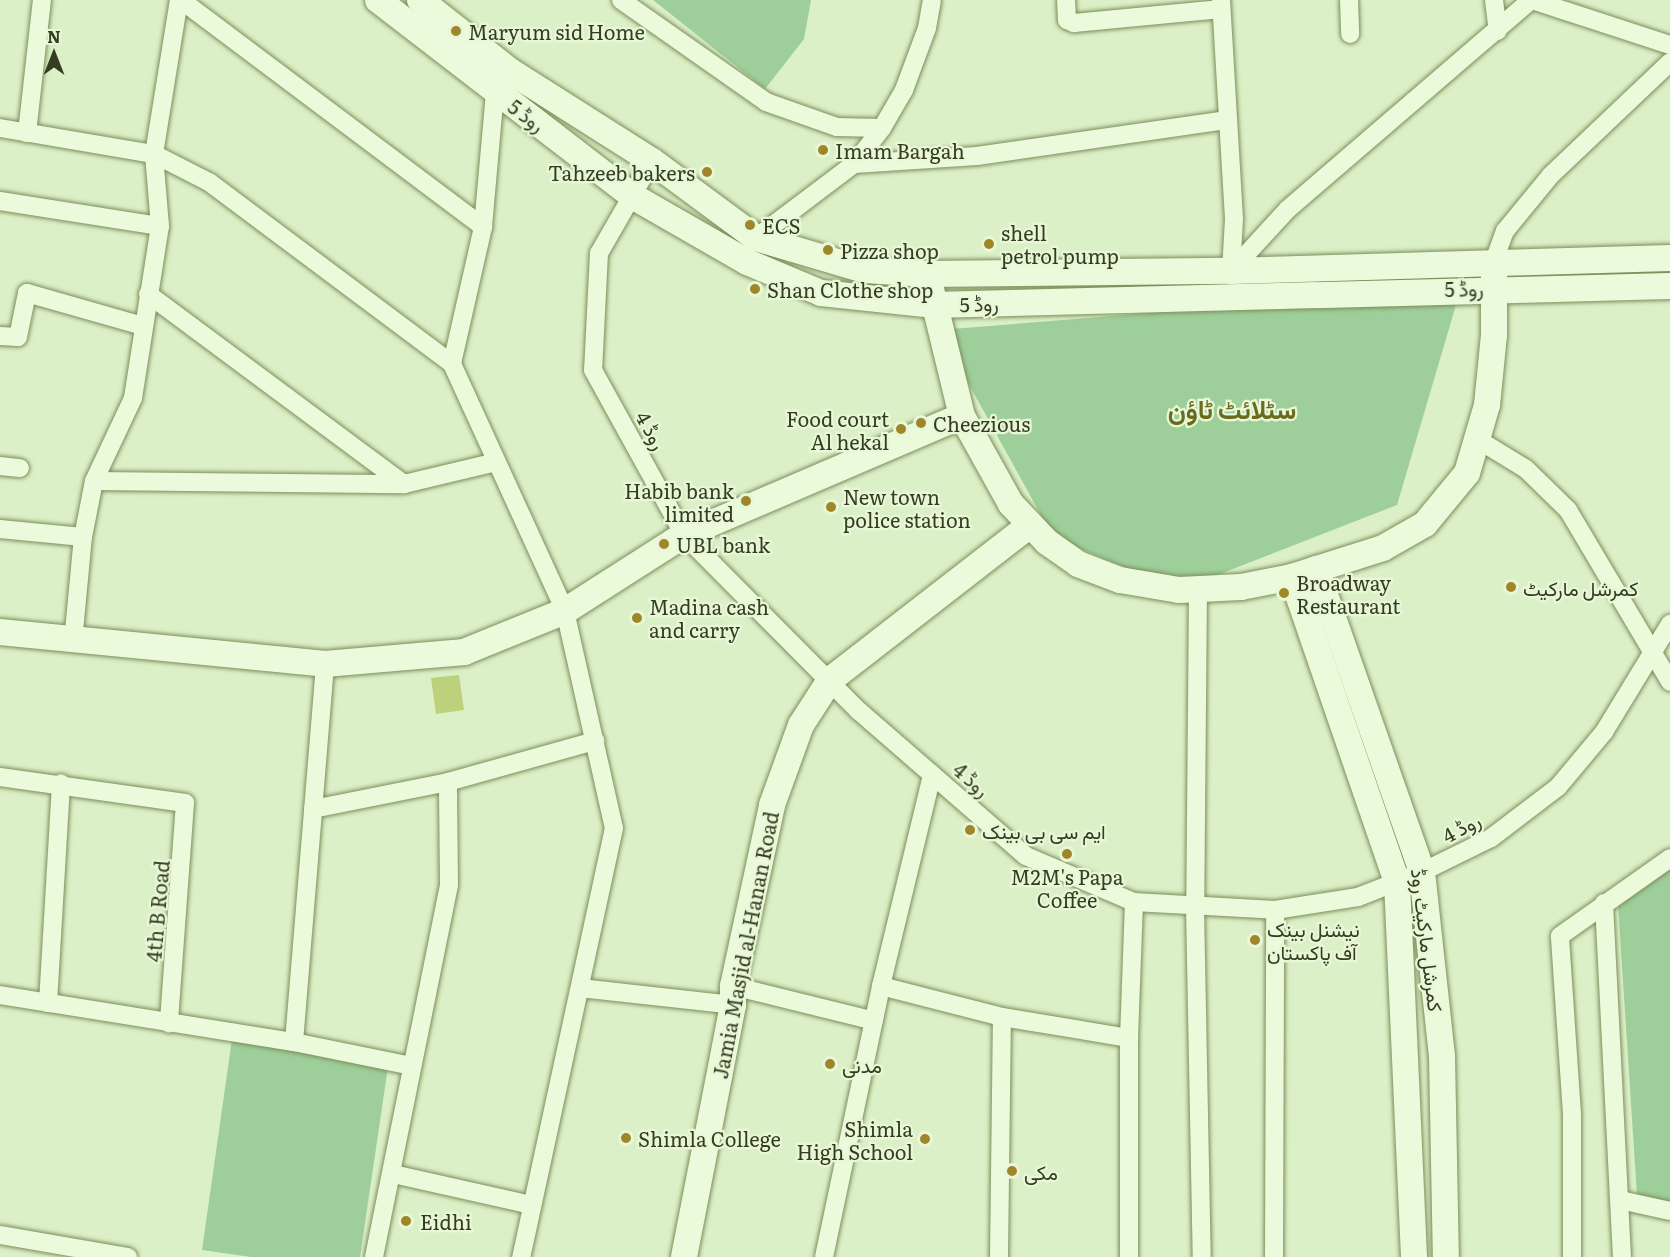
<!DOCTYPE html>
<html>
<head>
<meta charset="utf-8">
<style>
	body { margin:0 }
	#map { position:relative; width:1670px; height:1257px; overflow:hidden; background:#dcf0c7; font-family:Literata,Vazirmatn,serif }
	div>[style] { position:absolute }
	.green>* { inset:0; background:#9ecf9a }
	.building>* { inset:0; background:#bdd07c }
	.roads { filter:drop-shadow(0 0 2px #7d8d5b) drop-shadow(0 0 2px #7d8d5b) }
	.street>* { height:18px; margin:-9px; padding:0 9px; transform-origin:9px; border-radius:9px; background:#ebfadb }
	.secondary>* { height:26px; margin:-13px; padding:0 13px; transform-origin:13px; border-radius:13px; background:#ebfadb }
	.dots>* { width:16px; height:16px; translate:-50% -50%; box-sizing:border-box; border:3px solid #e7f7d7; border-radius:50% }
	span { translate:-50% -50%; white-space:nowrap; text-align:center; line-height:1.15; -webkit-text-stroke:4.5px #e7f7d7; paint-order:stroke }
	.poi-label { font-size:20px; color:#353d20 }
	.left { translate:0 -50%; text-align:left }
	.right { translate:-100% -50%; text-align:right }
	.street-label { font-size:20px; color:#353d20 }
	.district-label { font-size:26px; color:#6a6b1d; font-weight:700 }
	.north { position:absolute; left:24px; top:24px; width:60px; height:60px; -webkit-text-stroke:4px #e7f7d7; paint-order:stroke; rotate:0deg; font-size:16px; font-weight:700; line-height:24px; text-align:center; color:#353d20 }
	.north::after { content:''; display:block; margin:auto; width:21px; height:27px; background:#353d20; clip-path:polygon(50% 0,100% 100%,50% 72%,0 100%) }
</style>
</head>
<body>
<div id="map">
	<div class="green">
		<i style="clip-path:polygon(653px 0,811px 0,804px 39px,765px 89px)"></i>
		<i style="clip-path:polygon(1461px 288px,1397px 505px,1179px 590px,1053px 537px,939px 330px)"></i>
		<i style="clip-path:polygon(1670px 868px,1670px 1203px,1637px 1196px,1618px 904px)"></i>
		<i style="clip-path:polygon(232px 1039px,388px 1067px,360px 1257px,251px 1257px,202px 1250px)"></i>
	</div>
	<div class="building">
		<i style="clip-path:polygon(459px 675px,464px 710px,436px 714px,431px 678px)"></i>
	</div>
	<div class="roads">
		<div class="street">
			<i style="left:181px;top:0;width:378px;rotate:36.9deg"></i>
			<i style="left:621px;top:0;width:177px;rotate:35.1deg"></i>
			<i style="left:766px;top:102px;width:75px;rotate:19.4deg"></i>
			<i style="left:837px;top:127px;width:45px;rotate:1.3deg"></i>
			<i style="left:1066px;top:0;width:20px;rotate:87deg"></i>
			<i style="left:1067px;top:20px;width:8px;rotate:23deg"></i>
			<i style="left:1074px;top:23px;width:148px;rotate:-5.4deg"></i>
			<i style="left:1221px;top:0;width:219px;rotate:86.6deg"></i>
			<i style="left:1234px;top:219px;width:52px;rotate:93.3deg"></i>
			<i style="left:1349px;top:0;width:34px;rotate:88deg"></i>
			<i style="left:1494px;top:0;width:31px;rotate:83deg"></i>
			<i style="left:1532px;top:0;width:145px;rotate:18.1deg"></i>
			<i style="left:500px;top:85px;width:9px;rotate:126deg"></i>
			<i style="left:495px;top:92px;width:136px;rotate:95.1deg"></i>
			<i style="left:483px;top:227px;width:140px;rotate:102.8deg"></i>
			<i style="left:452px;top:364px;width:272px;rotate:65.4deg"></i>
			<i style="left:565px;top:611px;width:222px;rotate:77.3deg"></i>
			<i style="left:614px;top:828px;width:439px;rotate:102.2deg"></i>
			<i style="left:0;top:128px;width:156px;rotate:9.6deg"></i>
			<i style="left:154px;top:154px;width:62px;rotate:27deg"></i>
			<i style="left:209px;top:182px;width:304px;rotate:36.8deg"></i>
			<i style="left:27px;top:133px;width:134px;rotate:-83.6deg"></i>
			<i style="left:652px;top:161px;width:106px;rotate:119.9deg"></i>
			<i style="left:599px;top:253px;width:117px;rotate:92.9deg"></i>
			<i style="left:593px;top:370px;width:188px;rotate:61.1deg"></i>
			<i style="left:684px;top:535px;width:248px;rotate:45.2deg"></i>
			<i style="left:859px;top:711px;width:221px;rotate:41deg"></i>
			<i style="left:1026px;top:856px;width:117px;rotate:23.1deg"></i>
			<i style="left:1134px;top:902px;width:141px;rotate:3.2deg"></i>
			<i style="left:1275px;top:910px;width:84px;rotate:-8.9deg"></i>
			<i style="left:1358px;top:897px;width:69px;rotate:-21.3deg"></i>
			<i style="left:1422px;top:872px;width:77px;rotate:-26.2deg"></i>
			<i style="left:1491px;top:838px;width:84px;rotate:-37.3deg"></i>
			<i style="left:1558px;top:787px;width:72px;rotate:-50.1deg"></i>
			<i style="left:1604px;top:732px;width:127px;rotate:-58.6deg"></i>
			<i style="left:854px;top:164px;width:123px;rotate:-3.7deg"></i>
			<i style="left:977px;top:156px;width:253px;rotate:-8.2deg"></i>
			<i style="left:0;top:201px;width:162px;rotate:8.9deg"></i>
			<i style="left:756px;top:238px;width:123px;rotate:-37.1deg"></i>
			<i style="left:854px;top:164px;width:46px;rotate:-52.1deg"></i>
			<i style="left:882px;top:128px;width:44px;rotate:-59.9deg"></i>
			<i style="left:904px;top:90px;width:66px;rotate:-69.6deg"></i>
			<i style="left:927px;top:28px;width:28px;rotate:-80deg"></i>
			<i style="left:1494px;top:261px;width:32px;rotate:-70deg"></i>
			<i style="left:1505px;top:231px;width:72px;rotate:-50.6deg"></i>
			<i style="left:1551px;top:175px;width:164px;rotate:-43.5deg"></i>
			<i style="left:1231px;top:271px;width:84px;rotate:-47.4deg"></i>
			<i style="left:1288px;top:209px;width:321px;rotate:-40.7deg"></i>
			<i style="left:148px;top:294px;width:319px;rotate:36.6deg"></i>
			<i style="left:0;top:336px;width:18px;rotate:3deg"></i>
			<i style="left:18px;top:337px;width:45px;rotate:-78.4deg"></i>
			<i style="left:27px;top:293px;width:121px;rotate:15.9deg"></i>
			<i style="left:1477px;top:439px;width:57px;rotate:31.5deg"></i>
			<i style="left:1526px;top:469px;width:59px;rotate:44.3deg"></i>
			<i style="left:1568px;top:510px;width:200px;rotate:59.3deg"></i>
			<i style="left:0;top:466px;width:20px;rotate:6deg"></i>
			<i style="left:94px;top:481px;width:310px;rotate:0.6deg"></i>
			<i style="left:404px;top:484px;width:95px;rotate:-13.4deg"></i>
			<i style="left:0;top:529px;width:83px;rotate:5.5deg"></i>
			<i style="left:1198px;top:589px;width:318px;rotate:90.5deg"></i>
			<i style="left:1195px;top:907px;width:350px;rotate:88.9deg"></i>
			<i style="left:73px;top:642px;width:105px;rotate:-84.6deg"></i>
			<i style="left:83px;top:537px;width:57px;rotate:-78.9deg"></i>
			<i style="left:94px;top:481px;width:92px;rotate:-64.8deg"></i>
			<i style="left:133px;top:398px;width:174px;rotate:-81.1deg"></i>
			<i style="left:160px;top:226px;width:72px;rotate:-94.8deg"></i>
			<i style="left:154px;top:154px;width:156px;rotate:-80.8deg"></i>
			<i style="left:0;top:777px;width:187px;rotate:8deg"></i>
			<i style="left:185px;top:803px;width:221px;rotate:94.2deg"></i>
			<i style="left:313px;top:809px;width:138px;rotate:-11.3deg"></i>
			<i style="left:448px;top:782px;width:153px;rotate:-15.6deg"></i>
			<i style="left:1604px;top:903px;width:354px;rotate:87.1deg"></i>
			<i style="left:733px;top:986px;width:145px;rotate:13.9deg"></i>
			<i style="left:881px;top:986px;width:125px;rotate:14.4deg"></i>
			<i style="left:1002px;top:1017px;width:129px;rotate:9.4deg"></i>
			<i style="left:580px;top:988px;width:154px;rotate:6.3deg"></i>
			<i style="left:0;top:995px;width:298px;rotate:9.1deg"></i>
			<i style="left:294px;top:1042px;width:120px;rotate:11.5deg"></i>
			<i style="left:48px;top:1003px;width:220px;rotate:-86.6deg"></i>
			<i style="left:294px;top:1042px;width:379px;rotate:-85.3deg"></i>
			<i style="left:393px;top:1174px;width:142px;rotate:12.6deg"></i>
			<i style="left:1620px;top:1200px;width:51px;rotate:12.4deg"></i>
			<i style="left:0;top:1235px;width:130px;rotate:9.8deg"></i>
			<i style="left:374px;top:1257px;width:379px;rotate:-78.6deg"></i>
			<i style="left:449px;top:885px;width:103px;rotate:-90.6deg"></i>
			<i style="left:824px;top:1257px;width:277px;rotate:-78.1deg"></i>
			<i style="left:881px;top:986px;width:217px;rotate:-76.4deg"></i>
			<i style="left:999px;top:1257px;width:240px;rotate:-89.3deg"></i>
			<i style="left:1129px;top:1257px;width:219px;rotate:-90deg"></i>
			<i style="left:1129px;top:1038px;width:136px;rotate:-87.9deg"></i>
			<i style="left:1274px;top:1257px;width:347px;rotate:-89.8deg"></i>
			<i style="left:1572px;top:1257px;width:143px;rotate:-90deg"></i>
			<i style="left:1572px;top:1114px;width:178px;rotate:-93.9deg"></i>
			<i style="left:1560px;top:936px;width:135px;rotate:-35.3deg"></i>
		</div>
		<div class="secondary">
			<i style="left:378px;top:0;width:323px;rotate:37.6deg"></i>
			<i style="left:634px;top:197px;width:130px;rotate:29.9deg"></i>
			<i style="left:747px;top:262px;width:80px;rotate:22.7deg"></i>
			<i style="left:821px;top:293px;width:114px;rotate:6.1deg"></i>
			<i style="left:934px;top:305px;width:736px;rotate:-1.48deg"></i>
			<i style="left:420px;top:0;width:115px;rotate:38.3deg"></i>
			<i style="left:510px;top:71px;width:168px;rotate:32.4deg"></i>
			<i style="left:652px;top:161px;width:129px;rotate:36.5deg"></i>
			<i style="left:756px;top:238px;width:114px;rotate:16.4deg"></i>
			<i style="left:865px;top:270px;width:62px;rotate:3.7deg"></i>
			<i style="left:927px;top:274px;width:304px;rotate:-0.6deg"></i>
			<i style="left:1231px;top:271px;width:439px;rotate:-1.7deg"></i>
			<i style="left:931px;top:289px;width:131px;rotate:76.3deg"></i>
			<i style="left:962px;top:416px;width:101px;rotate:60.9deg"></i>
			<i style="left:1011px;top:504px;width:52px;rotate:46.5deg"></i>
			<i style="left:1047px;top:542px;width:38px;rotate:35deg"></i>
			<i style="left:1078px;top:564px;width:45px;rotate:20.9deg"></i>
			<i style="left:1120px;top:580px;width:60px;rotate:9.6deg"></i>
			<i style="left:1179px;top:590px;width:62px;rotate:-2.8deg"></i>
			<i style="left:1241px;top:587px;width:52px;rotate:-11.1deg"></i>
			<i style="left:1292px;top:577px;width:96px;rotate:-17.7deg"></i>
			<i style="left:1383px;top:548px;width:48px;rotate:-29.7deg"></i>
			<i style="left:1425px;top:524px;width:66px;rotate:-50.5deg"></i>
			<i style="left:1467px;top:473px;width:71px;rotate:-73.6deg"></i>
			<i style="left:1487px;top:405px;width:70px;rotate:-84.3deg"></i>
			<i style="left:1494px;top:335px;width:64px;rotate:-90deg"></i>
			<i style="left:1316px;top:569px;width:321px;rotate:70.7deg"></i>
			<i style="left:1422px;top:872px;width:185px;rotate:83.8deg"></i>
			<i style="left:1442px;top:1056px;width:201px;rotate:88.9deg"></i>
			<i style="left:1292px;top:577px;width:323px;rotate:71deg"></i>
			<i style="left:1397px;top:882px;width:375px;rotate:87.4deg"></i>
			<i style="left:0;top:632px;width:327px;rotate:5.6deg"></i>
			<i style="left:325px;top:664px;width:140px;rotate:-4.9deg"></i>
			<i style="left:464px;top:652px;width:109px;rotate:-22.1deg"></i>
			<i style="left:565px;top:611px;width:141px;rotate:-32.6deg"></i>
			<i style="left:684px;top:535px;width:302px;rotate:-23.2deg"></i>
			<i style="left:684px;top:1257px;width:257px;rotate:-79deg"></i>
			<i style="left:733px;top:1005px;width:19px;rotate:-90deg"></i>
			<i style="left:733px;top:986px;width:185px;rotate:-77.8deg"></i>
			<i style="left:772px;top:805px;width:85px;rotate:-70.1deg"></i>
			<i style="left:801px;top:725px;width:54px;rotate:-57.2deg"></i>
			<i style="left:830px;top:680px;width:253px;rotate:-37.8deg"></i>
		</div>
	</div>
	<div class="dots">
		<i style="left:456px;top:31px;background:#9f8729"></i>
		<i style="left:823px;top:150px;background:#9f8729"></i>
		<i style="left:707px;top:172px;background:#9f8729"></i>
		<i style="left:750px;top:225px;background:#9f8729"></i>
		<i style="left:989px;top:244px;background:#9f8729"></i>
		<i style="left:828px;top:250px;background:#9f8729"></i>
		<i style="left:755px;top:289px;background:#9f8729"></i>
		<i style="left:921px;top:423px;background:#9f8729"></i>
		<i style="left:901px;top:429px;background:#9f8729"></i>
		<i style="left:746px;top:501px;background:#9f8729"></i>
		<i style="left:831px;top:507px;background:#9f8729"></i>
		<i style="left:664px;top:544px;background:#9f8729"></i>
		<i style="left:1511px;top:587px;background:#9f8729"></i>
		<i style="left:1284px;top:593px;background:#9f8729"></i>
		<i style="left:637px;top:618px;background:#9f8729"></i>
		<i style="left:970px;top:830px;background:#9f8729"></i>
		<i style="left:1067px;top:854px;background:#9f8729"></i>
		<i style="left:1255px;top:940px;background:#9f8729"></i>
		<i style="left:830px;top:1064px;background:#9f8729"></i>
		<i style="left:626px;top:1138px;background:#9f8729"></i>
		<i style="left:925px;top:1139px;background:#9f8729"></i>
		<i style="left:1012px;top:1171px;background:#9f8729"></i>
		<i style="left:406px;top:1221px;background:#9f8729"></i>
	</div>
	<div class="poi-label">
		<span class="left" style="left:468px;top:31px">Maryum sid Home</span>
		<span class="left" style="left:835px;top:150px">Imam Bargah</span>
		<span class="right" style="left:695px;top:172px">Tahzeeb bakers</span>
		<span class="left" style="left:762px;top:225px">ECS</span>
		<span class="left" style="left:1001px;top:244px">shell<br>petrol pump</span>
		<span class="left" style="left:840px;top:250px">Pizza shop</span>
		<span class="left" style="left:767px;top:289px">Shan Clothe shop</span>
		<span class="right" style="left:889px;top:430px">Food court<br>Al hekal</span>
		<span class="left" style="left:933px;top:423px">Cheezious</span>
		<span class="right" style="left:734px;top:502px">Habib bank<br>limited</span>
		<span class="left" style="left:843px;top:508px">New town<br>police station</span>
		<span class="left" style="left:676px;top:544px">UBL bank</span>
		<span class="left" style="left:1296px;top:594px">Broadway<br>Restaurant</span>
		<span class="left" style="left:1523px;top:587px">کمرشل مارکیٹ</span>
		<span class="left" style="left:649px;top:618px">Madina cash<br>and carry</span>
		<span class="left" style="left:982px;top:830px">ایم سی بی بینک</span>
		<span style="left:1067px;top:888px">M2M's Papa<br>Coffee</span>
		<span class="left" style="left:1267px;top:940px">نیشنل بینک<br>آف پاکستان</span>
		<span class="left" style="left:842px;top:1064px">مدنی</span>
		<span class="right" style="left:913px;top:1140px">Shimla<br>High School</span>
		<span class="left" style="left:638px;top:1138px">Shimla College</span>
		<span class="left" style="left:1024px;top:1171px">مکی</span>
		<span class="left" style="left:420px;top:1221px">Eidhi</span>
	</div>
	<div class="street-label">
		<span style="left:527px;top:115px;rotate:36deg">روڈ 5</span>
		<span style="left:1464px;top:288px;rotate:-2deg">روڈ 5</span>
		<span style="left:979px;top:303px;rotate:-2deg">روڈ 5</span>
		<span style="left:652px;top:430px;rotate:61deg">روڈ 4</span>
		<span style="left:972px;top:779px;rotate:41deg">روڈ 4</span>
		<span style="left:1461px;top:827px;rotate:-28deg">روڈ 4</span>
		<span style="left:157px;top:911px;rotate:-85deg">4th B Road</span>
		<span style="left:1428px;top:940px;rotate:83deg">کمرشل مارکیٹ روڈ</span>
		<span style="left:745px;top:945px;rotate:-79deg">Jamia Masjid al-Hanan Road</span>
	</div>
	<div class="district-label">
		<span style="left:1232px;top:408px">سٹلائٹ ٹاؤن</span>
	</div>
	<div class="north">N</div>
</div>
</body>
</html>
